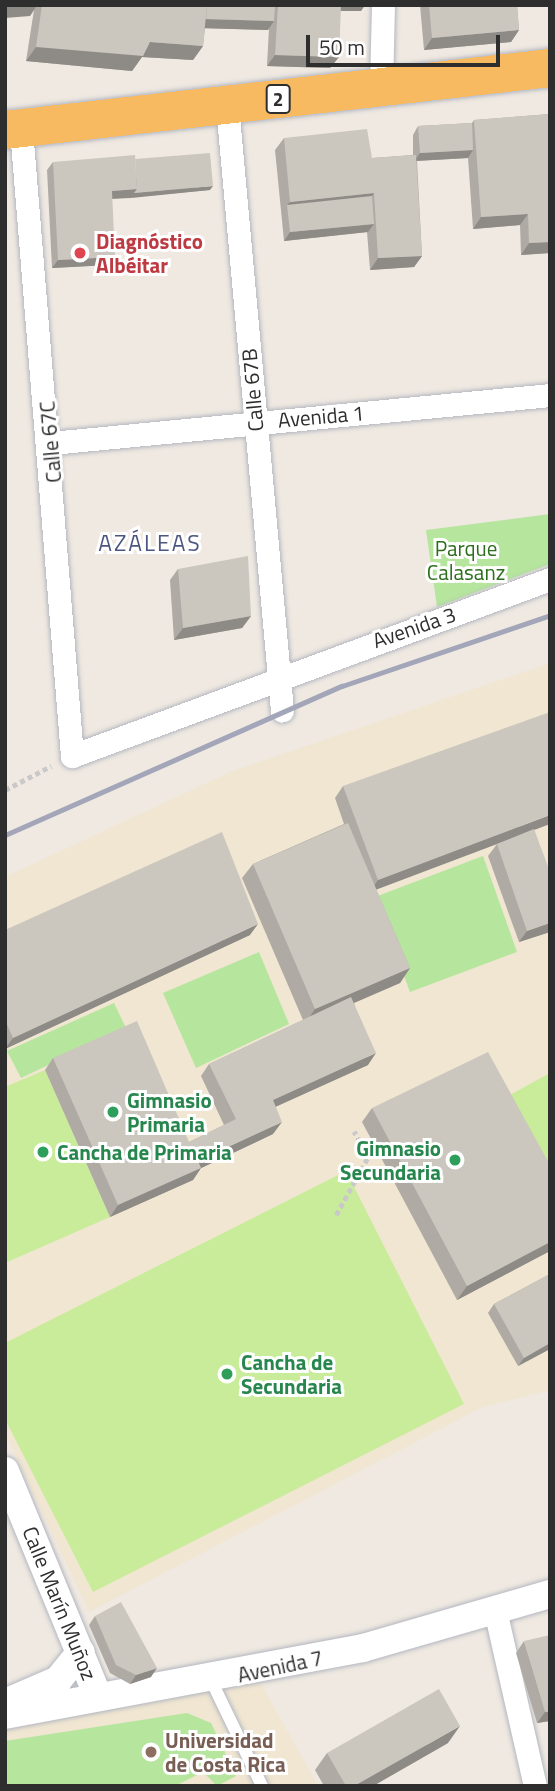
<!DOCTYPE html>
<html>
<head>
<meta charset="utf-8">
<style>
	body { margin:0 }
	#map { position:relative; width:555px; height:1791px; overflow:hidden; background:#efe9e1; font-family:"Titillium Web",sans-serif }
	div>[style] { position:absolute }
	.education>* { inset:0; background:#f0e6d1 }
	.green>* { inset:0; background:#b6e59e }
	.pitch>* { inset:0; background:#c9ec9a }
	.path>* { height:4.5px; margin-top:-2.25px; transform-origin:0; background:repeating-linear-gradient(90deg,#c9c9c9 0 5px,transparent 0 8.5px) }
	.roads { filter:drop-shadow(0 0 2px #b4b7c1) drop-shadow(0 0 2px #b4b7c1) }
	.service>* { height:12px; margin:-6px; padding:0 6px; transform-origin:6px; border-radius:6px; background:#fff }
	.minor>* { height:23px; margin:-11.5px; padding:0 11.5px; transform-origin:11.5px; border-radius:11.5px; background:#fff }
	.tertiary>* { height:28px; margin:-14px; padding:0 14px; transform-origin:14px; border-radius:14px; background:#fff }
	.trunk>* { height:38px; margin:-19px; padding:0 19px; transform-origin:19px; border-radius:19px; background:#f8ba60 }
	.rail>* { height:5px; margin:-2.5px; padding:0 2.5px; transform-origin:2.5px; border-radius:2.5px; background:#a3a6b8 }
	.wall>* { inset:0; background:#afaba4 }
	.shaded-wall>* { inset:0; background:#8e8b86 }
	.building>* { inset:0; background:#cbc7bf }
	.dots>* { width:19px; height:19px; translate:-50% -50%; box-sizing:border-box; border:4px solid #fff; border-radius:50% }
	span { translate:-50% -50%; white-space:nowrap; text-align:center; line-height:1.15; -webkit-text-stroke:6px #fff; paint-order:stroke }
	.shield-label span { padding:2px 5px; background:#fff; border:2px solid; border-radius:5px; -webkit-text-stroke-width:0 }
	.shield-label { font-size:19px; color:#2e2e2e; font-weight:700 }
	.health-label { font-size:21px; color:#be3a42; font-weight:700 }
	.left { translate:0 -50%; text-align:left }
	.street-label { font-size:21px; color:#2e2e2e }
	.park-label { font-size:21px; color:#2c6e1b }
	.leisure-label { font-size:21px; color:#27864d; font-weight:700 }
	.right { translate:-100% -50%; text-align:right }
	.education-label { font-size:21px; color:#785e54; font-weight:700 }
	.neighbourhood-label { font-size:23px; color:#4d5680; letter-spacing:2px }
	.frame { position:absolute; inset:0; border:7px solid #2e2e2e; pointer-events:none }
	.scale { position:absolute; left:306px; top:35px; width:194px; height:32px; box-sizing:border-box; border:4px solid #2e2e2e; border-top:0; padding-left:9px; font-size:21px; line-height:24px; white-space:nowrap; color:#2e2e2e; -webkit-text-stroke:5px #fff; paint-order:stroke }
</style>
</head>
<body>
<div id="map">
	<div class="education">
		<i style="clip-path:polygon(550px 663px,550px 1390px,483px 1407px,89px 1612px,5px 1433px,5px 877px,230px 772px)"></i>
		<i style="clip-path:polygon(254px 1671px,318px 1786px,5px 1786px,5px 1715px)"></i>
	</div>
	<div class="green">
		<i style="clip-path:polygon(550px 514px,550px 564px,437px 607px,426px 530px)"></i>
		<i style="clip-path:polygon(483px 856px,517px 952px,410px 992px,375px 897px)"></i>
		<i style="clip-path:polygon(259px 952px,289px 1024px,196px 1068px,163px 993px)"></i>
		<i style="clip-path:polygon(114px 1003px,126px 1028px,21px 1078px,7px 1051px)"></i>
		<i style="clip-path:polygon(187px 1713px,211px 1723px,236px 1776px,217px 1786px,203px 1772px,175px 1786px,5px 1786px,5px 1741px)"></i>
	</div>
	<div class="pitch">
		<i style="clip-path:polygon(45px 1070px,110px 1217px,5px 1263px,5px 1087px)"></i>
		<i style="clip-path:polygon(550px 1073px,550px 1197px,497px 1102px)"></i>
		<i style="clip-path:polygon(346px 1171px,464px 1404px,93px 1592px,5px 1419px,5px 1343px)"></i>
	</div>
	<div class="path">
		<i style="left:5px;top:790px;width:52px;rotate:-27.6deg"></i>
		<i style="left:336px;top:1215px;width:66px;rotate:-61.1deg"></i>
		<i style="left:368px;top:1157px;width:29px;rotate:-119deg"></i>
	</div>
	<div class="roads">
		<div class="service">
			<i style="left:211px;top:1680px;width:118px;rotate:64.3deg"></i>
		</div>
		<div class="minor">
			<i style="left:381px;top:87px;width:82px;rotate:-88.6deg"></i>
			<i style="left:227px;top:105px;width:608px;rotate:84.81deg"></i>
			<i style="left:21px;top:129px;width:629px;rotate:85.35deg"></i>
			<i style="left:72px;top:756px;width:510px;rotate:-20.32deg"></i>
			<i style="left:51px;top:443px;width:501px;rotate:-5.49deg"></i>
			<i style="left:495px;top:1610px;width:180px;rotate:77.2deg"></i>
		</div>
		<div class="tertiary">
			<i style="left:5px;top:1471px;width:244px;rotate:67.6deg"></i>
			<i style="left:7px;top:1702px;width:56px;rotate:-23.3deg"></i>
			<i style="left:58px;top:1680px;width:36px;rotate:-51deg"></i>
			<i style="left:5px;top:1715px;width:364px;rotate:-10.6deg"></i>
			<i style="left:363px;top:1648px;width:195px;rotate:-16.1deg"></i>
		</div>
		<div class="trunk">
			<i style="left:5px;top:130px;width:549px;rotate:-6.49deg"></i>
		</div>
	</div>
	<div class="rail">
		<i style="left:5px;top:835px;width:368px;rotate:-23.9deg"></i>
		<i style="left:342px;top:686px;width:220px;rotate:-18.8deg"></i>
	</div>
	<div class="wall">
		<i style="clip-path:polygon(5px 5px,365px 5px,361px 11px,340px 11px,339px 57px,330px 68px,267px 66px,269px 28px,268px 30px,205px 28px,203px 46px,193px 60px,142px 57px,132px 71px,26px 61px,34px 10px,30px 16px)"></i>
		<i style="clip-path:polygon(420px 5px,517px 5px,519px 30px,511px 42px,424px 50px)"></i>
		<i style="clip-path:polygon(550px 114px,550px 253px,521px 255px,520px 225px,473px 229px,468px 158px,417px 161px,422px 256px,414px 267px,370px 270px,367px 232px,284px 241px,275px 150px,284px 138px,372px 158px,413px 155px,413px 135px,418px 126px,472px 123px,474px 120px)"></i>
		<i style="clip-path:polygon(53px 162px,210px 190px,112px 199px,109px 265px,52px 268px,47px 170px)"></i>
		<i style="clip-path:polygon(178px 569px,251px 616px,242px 628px,174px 640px,170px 580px)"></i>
		<i style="clip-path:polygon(343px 786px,534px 830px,550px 932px,519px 942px,488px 856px,497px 844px,511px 838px,376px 889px,410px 968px,400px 983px,354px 1003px,368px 1065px,275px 1107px,273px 1134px,201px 1168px,193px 1180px,110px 1217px,45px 1070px,53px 1058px,189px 1142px,224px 1125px,201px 1076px,209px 1064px,303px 1020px,242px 878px,253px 864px,344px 824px,335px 798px)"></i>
		<i style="clip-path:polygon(5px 930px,250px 935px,5px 1049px)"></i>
		<i style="clip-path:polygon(372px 1108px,550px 1165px,550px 1251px,457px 1300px,362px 1122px)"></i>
		<i style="clip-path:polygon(550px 1274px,550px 1349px,518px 1366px,488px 1313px,494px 1304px)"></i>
		<i style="clip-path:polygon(95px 1616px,151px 1677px,130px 1684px,110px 1673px,89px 1625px)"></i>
		<i style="clip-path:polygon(524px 1641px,550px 1721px,537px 1723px,516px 1653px)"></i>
		<i style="clip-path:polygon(448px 1743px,373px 1786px,324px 1786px,315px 1770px,327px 1753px)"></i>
	</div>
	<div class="shaded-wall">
		<i style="clip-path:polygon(26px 5px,37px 5px,30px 16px,5px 18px,5px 7px)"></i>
		<i style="clip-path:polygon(337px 5px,365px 5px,361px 11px,333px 11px)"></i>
		<i style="clip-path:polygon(202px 19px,274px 21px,268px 30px,196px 28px)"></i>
		<i style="clip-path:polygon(519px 30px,511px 42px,424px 50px,432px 38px)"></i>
		<i style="clip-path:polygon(150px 42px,203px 46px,193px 60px,142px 57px,132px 71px,26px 61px,36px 47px)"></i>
		<i style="clip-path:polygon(275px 55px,339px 57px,330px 68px,267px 66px)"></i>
		<i style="clip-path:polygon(473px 150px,468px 158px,414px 161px,420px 153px)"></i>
		<i style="clip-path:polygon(213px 186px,210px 190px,131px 198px,134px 193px)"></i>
		<i style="clip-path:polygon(137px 189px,131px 198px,106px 199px,112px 191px)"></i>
		<i style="clip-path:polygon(374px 193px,366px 205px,287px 205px,290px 202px)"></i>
		<i style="clip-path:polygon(528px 214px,520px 225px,473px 229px,481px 217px)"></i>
		<i style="clip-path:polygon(374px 224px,368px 232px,284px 241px,290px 232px)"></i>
		<i style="clip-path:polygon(550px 242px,550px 253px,521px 255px,529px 243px)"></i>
		<i style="clip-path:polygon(422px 256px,414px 267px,370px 270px,378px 258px)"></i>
		<i style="clip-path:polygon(115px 257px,109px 265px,52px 268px,58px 260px)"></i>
		<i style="clip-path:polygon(251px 616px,242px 628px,174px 640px,183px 628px)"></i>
		<i style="clip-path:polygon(550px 815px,550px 824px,370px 892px,378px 880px)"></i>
		<i style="clip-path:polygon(550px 923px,550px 932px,519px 942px,527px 931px)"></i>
		<i style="clip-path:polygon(258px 924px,250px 935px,5px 1049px,13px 1038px)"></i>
		<i style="clip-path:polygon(410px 968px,400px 983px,305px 1024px,315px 1009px)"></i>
		<i style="clip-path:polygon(376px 1053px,368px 1065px,264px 1112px,273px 1100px)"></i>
		<i style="clip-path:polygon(282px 1122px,273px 1134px,195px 1171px,201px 1168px,193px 1180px,110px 1217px,118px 1205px,198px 1161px)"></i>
		<i style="clip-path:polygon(550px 1242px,550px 1251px,457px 1300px,467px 1286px)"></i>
		<i style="clip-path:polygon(550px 1343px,550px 1349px,518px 1366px,524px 1358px)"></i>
		<i style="clip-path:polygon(157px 1668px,151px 1677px,130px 1684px,136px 1675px)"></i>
		<i style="clip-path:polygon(550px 1711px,550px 1721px,537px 1723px,545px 1712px)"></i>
		<i style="clip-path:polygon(460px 1726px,448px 1743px,373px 1786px,354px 1786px)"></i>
	</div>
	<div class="building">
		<i style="clip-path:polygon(5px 5px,26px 5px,5px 7px)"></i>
		<i style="clip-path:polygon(42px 5px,207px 5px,203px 46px,150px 42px,143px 56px,36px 47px)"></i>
		<i style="clip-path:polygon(207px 5px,275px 5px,274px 21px,206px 19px)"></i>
		<i style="clip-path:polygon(278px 5px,341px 5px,339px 57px,275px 55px)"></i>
		<i style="clip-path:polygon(429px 5px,517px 5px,519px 30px,432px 38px)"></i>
		<i style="clip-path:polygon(550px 114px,550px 242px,529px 243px,528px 214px,481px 217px,474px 120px)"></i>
		<i style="clip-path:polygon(472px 123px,473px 150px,420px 153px,418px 126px)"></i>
		<i style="clip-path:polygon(367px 129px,372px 158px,416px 155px,422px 256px,378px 258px,374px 193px,290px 202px,284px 138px)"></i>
		<i style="clip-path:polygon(210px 153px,213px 186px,134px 193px,137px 189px,135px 159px)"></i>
		<i style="clip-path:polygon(135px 155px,137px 189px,112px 191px,115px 257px,58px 260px,53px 162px)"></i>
		<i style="clip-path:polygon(372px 196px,374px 224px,290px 232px,287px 205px)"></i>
		<i style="clip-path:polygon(248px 556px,251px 616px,183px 628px,178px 569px)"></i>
		<i style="clip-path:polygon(550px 712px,550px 815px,378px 880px,343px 786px)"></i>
		<i style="clip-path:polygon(348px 823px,410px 968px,315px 1009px,253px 864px)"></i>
		<i style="clip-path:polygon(534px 829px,550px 872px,550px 923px,527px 931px,497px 844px)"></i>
		<i style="clip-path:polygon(222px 832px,258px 924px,13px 1038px,5px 1020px,5px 930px)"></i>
		<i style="clip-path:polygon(351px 997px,376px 1053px,273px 1100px,282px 1122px,198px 1161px,201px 1168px,118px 1205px,53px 1058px,137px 1021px,189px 1142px,236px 1119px,209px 1064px)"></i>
		<i style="clip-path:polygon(488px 1052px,550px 1165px,550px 1242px,467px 1286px,372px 1108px)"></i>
		<i style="clip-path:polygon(550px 1274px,550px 1343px,524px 1358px,494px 1304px)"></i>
		<i style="clip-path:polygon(121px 1602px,157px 1668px,136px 1675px,116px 1665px,95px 1616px)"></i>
		<i style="clip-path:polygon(550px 1635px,550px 1711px,545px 1712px,524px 1641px)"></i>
		<i style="clip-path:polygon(439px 1689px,460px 1726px,354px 1786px,346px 1786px,327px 1753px)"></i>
	</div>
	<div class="dots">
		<i style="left:80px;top:253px;background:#e0444e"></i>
		<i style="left:113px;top:1112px;background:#2e9e5b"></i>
		<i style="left:43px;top:1152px;background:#2e9e5b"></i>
		<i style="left:455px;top:1160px;background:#2e9e5b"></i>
		<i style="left:227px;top:1374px;background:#2e9e5b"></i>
		<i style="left:151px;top:1752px;background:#8d6e63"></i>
	</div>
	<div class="shield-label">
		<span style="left:278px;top:99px">2</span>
	</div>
	<div class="health-label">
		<span class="left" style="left:96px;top:253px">Diagnóstico<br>Albéitar</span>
	</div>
	<div class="street-label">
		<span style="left:252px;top:390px;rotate:-95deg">Calle 67B</span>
		<span style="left:321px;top:416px;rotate:-5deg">Avenida 1</span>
		<span style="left:50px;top:442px;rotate:-95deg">Calle 67C</span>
		<span style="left:414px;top:627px;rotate:-19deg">Avenida 3</span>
		<span style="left:60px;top:1603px;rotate:68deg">Calle Marín Muñoz</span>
		<span style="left:280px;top:1666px;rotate:-12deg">Avenida 7</span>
	</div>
	<div class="park-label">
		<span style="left:466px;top:560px">Parque<br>Calasanz</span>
	</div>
	<div class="leisure-label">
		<span class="left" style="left:127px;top:1112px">Gimnasio<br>Primaria</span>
		<span class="right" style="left:441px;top:1160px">Gimnasio<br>Secundaria</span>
		<span class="left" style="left:57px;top:1152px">Cancha de Primaria</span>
		<span class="left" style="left:241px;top:1374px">Cancha de<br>Secundaria</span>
	</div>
	<div class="education-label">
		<span class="left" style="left:165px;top:1752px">Universidad<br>de Costa Rica</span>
	</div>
	<div class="neighbourhood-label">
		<span style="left:150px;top:543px">AZÁLEAS</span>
	</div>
	<div class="frame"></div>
	<div class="scale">50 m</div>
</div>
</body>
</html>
